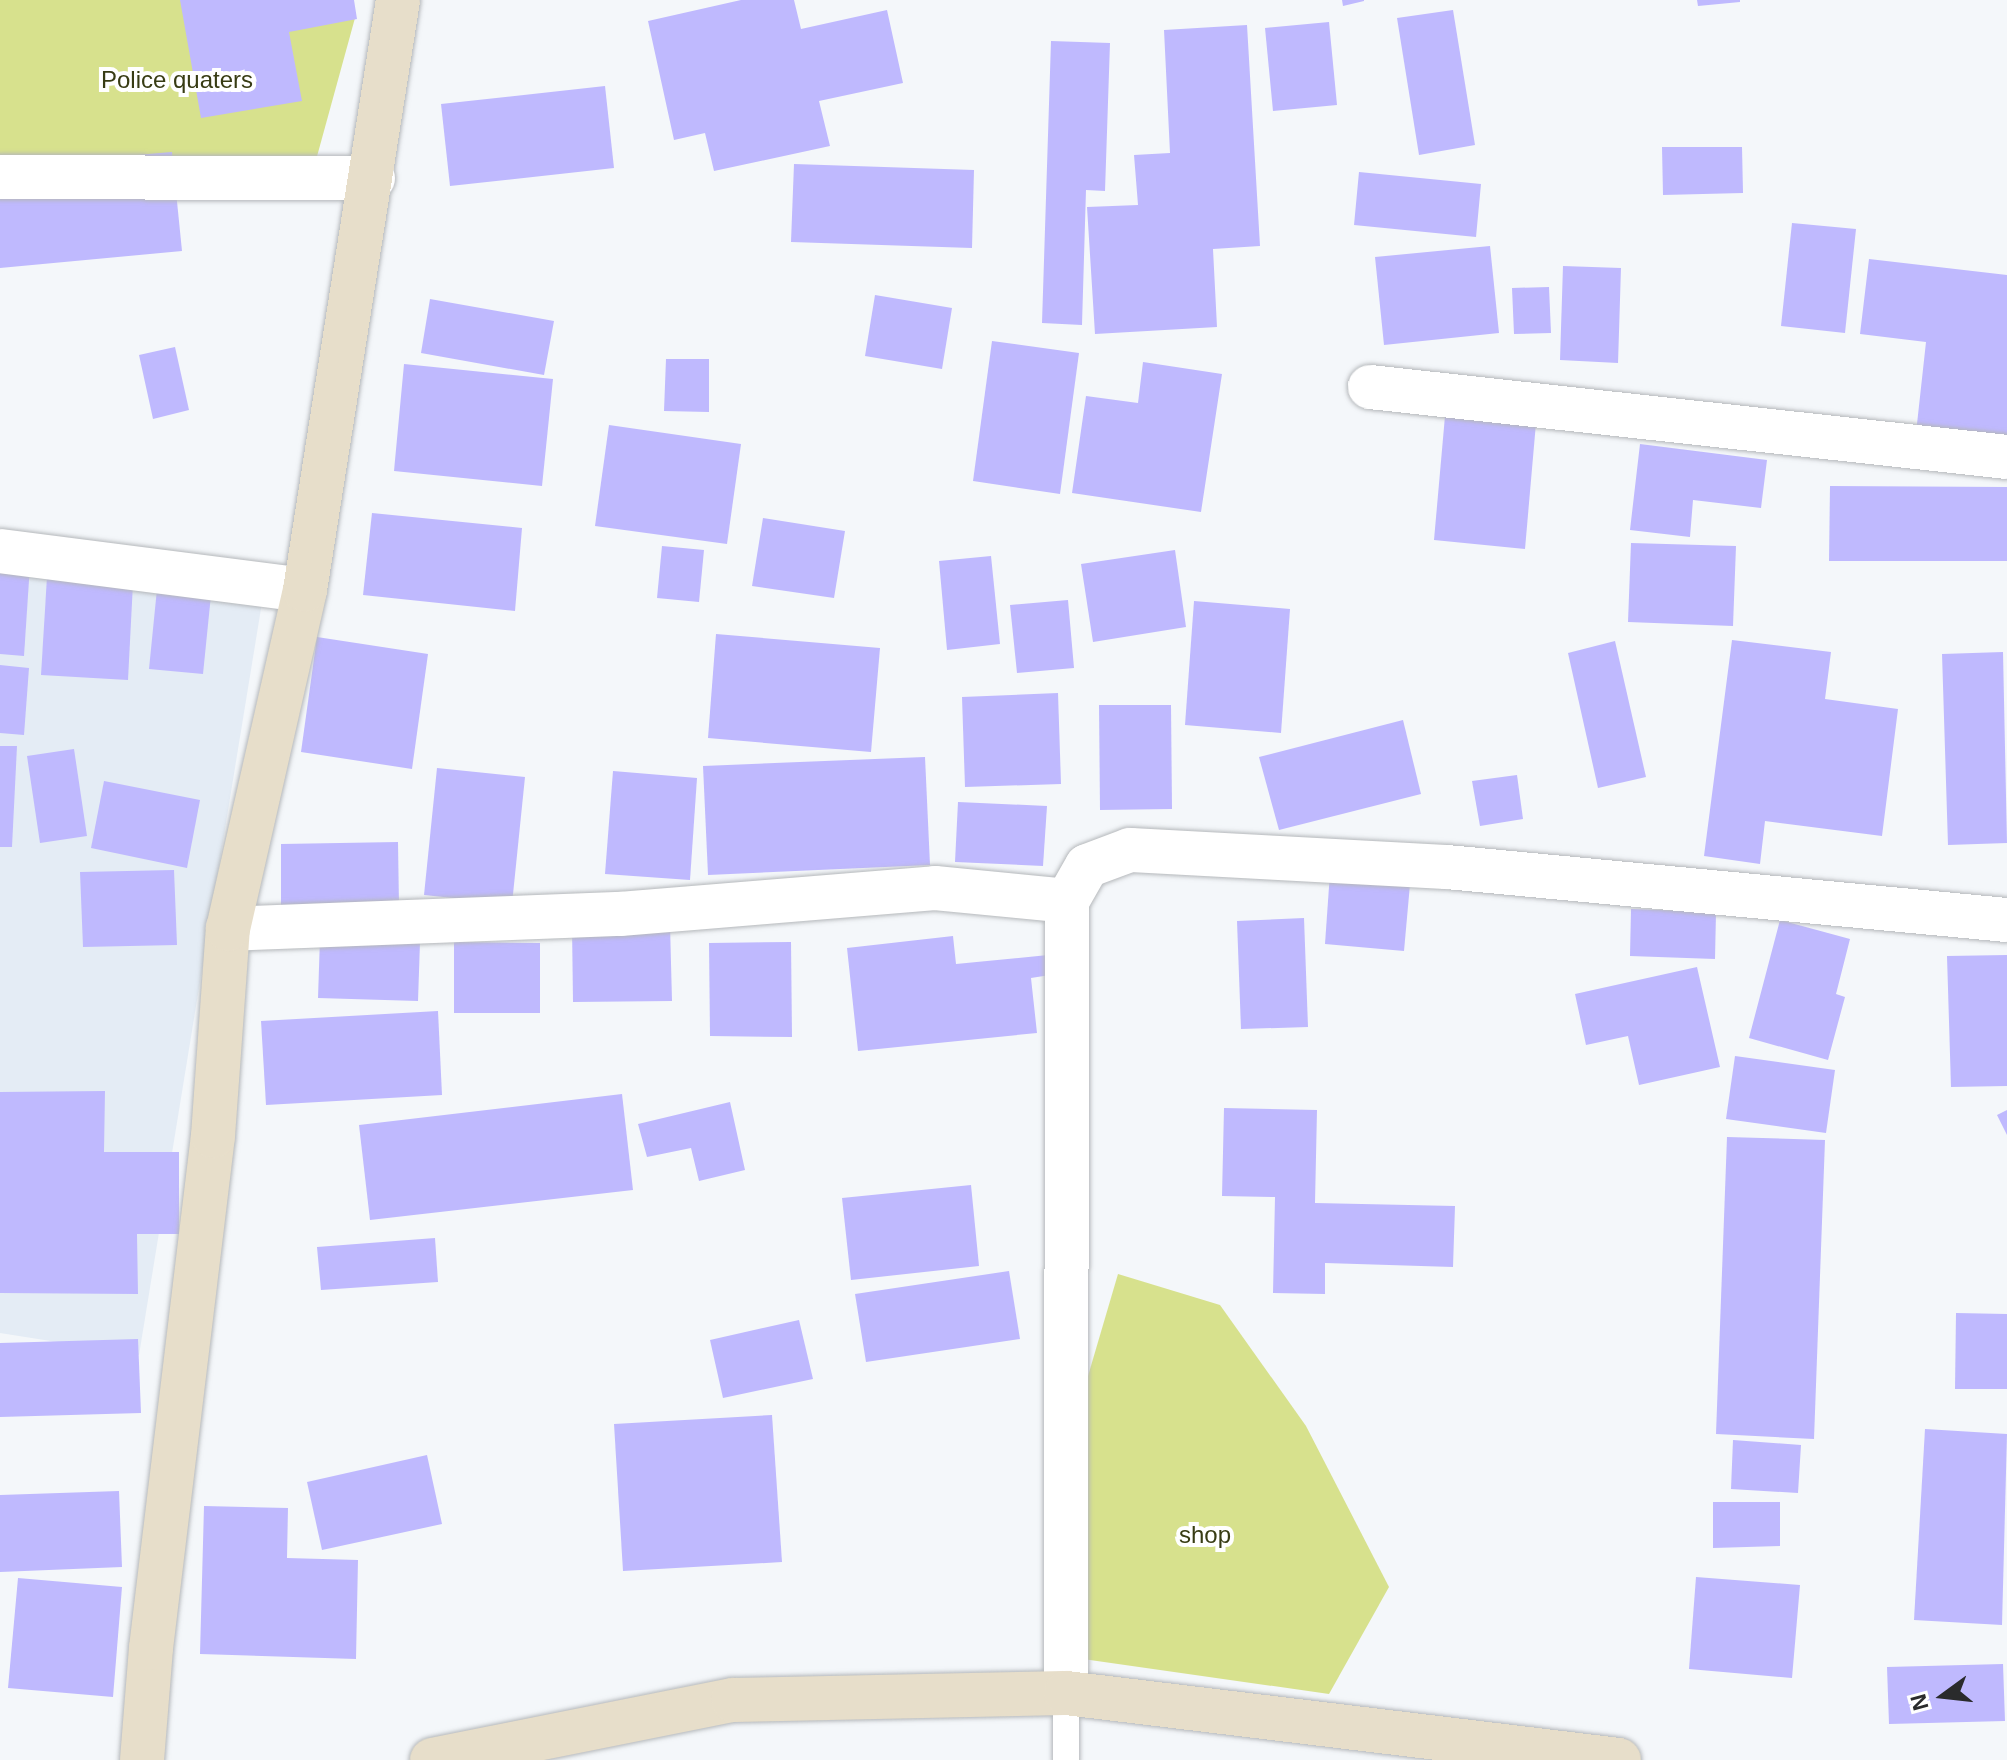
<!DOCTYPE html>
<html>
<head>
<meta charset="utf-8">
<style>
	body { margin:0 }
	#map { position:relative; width:2007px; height:1760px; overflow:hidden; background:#f4f7fa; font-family:Arial,sans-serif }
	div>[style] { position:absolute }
	.built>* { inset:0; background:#e4ecf5 }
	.green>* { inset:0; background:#d7e18d }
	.building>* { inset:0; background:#bfb9fe }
	.roads { filter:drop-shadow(0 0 2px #b5b8bb) drop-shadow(0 0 2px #b5b8bb) }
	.lane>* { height:26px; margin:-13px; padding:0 13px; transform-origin:13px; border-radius:13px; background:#fff }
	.street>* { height:44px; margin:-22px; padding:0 22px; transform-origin:22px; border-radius:22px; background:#fff }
	.secondary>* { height:44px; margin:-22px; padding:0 22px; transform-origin:22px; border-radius:22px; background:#e7deca }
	span { translate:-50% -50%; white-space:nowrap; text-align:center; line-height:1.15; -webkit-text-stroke:8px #fff; paint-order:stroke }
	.park-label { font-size:24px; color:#383c14 }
	.north { position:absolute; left:1903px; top:1656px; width:80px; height:80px; -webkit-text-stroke:6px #fff; paint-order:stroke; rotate:255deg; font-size:22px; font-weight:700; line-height:32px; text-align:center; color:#2a2b2c }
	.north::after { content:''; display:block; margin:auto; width:28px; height:36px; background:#2a2b2c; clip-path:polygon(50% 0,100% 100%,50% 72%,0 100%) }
</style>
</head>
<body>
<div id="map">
	<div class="built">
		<i style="clip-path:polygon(0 529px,266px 578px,139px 1355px,0 1333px)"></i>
	</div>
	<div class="green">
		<i style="clip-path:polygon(0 0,349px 0,355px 18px,316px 160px,0 160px)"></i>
		<i style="clip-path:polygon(1118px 1274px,1220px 1305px,1306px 1426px,1389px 1587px,1329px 1694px,1062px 1656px,1068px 1444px)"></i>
	</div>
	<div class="building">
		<i style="clip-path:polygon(180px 0,354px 0,357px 19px,289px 32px,302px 101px,201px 118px)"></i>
		<i style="clip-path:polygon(741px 0,794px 0,801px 29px,887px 10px,903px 83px,819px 101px,830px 146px,714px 171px,705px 133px,674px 140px,648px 21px)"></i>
		<i style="clip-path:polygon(1342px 0,1364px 0,1364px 1px,1343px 6px)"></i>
		<i style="clip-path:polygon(1697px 0,1740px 0,1740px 2px,1698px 6px)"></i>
		<i style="clip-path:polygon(1453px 10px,1475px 145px,1419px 155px,1397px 18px)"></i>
		<i style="clip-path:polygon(1329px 22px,1337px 105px,1273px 111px,1265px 28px)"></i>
		<i style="clip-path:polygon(1247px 25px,1260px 246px,1213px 249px,1217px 327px,1095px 334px,1087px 207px,1138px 205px,1134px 155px,1170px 153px,1164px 30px)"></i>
		<i style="clip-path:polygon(1051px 41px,1110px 43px,1105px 191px,1086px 190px,1082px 325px,1042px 323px)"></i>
		<i style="clip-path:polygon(605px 86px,614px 168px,450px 186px,441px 104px)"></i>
		<i style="clip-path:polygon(1662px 147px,1742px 147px,1743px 193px,1663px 195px)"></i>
		<i style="clip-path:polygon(172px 152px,182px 251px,0 268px,0 167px)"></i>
		<i style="clip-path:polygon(794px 164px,974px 170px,972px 248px,791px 242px)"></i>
		<i style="clip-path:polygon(1359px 172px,1481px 184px,1476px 237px,1354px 225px)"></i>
		<i style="clip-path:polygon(1792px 223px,1856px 229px,1845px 333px,1781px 326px)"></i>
		<i style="clip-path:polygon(1490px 246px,1499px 333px,1384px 345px,1375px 257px)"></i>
		<i style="clip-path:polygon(1869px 259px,2007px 275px,2007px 441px,1916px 433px,1926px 342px,1860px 334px)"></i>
		<i style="clip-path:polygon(1563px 266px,1621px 268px,1618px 363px,1560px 360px)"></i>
		<i style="clip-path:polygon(1549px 287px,1551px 333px,1514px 334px,1512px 288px)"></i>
		<i style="clip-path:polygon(875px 295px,952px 308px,942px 369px,865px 356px)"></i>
		<i style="clip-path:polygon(430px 299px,554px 321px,544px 375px,421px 353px)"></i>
		<i style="clip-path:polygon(992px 341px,1079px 353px,1060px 494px,973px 481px)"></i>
		<i style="clip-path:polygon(175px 347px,189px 410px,153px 419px,139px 355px)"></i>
		<i style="clip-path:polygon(666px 359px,709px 359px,709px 412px,664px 411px)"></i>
		<i style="clip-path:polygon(1143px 362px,1222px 374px,1201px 512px,1072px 493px,1086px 396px,1138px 403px)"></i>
		<i style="clip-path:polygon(404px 364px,553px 379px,542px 486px,394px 471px)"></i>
		<i style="clip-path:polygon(1445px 416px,1536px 423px,1525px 549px,1434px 540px)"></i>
		<i style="clip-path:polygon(609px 425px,741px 444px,727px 544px,595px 526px)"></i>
		<i style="clip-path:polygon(1640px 444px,1767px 460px,1761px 508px,1693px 500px,1690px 537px,1630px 530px)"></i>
		<i style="clip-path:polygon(1830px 486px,2007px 487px,2007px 561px,1829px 561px)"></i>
		<i style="clip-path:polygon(372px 513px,522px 528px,515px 611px,363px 595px)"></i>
		<i style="clip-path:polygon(763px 518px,845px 531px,834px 598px,752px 586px)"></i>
		<i style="clip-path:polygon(1631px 543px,1736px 546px,1733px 626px,1628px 622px)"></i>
		<i style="clip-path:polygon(662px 546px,704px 550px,699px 602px,657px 598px)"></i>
		<i style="clip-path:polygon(1175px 550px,1186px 627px,1093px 642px,1081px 564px)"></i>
		<i style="clip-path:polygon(991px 556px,1000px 644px,947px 650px,939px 561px)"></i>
		<i style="clip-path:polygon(0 562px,30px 565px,24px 656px,0 654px)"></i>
		<i style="clip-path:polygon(47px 577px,133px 583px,128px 680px,41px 675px)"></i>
		<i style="clip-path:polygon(157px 589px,211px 595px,203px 674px,149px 669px)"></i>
		<i style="clip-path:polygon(1068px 600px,1074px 668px,1017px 673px,1010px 605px)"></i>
		<i style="clip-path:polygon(1194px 601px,1290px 609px,1281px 733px,1185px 725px)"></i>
		<i style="clip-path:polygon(716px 634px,880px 648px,871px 752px,708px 738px)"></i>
		<i style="clip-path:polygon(317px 637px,428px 654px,412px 769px,301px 752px)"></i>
		<i style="clip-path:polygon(1732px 640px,1831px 652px,1825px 699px,1898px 709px,1882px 836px,1765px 821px,1760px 864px,1704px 856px)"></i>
		<i style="clip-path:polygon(1615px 641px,1646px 777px,1598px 788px,1568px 653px)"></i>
		<i style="clip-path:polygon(2003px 652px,2007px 843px,1948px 845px,1942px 654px)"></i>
		<i style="clip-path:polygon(0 665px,29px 668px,24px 735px,0 733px)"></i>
		<i style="clip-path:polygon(1058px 693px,1061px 784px,965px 787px,962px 697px)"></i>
		<i style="clip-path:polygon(1099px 705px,1171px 705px,1172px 809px,1100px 810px)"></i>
		<i style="clip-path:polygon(1403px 720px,1421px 794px,1279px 830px,1259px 757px)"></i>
		<i style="clip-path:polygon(0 746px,17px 746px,12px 847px,0 847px)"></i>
		<i style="clip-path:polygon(74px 749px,87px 836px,40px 843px,27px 756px)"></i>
		<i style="clip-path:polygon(925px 757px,930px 865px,708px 875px,703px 766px)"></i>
		<i style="clip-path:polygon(437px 768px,525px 777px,512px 904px,424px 895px)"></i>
		<i style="clip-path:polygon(613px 771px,697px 778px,690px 880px,605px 874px)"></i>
		<i style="clip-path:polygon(1517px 775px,1523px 819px,1480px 826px,1472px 781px)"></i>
		<i style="clip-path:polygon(104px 781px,200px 800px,187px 868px,91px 848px)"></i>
		<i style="clip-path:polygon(958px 802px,1047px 806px,1043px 866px,955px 862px)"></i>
		<i style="clip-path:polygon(398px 842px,399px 907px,281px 908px,281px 844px)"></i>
		<i style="clip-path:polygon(1332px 844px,1413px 851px,1404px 951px,1325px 944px)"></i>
		<i style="clip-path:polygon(174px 870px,177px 945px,83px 947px,80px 872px)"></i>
		<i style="clip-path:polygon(1631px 909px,1716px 912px,1715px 959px,1630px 956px)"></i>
		<i style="clip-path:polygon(1304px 918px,1308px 1027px,1241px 1029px,1237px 921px)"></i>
		<i style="clip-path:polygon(1780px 920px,1850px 939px,1836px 994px,1845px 997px,1828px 1060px,1749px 1038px)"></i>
		<i style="clip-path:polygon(670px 925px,672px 1001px,573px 1002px,572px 926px)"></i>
		<i style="clip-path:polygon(953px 936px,956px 964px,1048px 955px,1050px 975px,1031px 978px,1037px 1033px,858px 1051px,847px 948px)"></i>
		<i style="clip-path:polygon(320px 938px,420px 942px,418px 1001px,318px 998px)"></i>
		<i style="clip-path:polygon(454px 942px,540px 943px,540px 1013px,454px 1013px)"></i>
		<i style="clip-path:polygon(791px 942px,792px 1037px,710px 1036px,709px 943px)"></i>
		<i style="clip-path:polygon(2007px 955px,2007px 1086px,1951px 1087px,1947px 956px)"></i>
		<i style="clip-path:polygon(1697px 967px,1720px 1067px,1639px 1085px,1628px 1036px,1586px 1045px,1575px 994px)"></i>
		<i style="clip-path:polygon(438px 1011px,442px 1095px,266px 1105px,261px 1021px)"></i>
		<i style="clip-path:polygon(1735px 1056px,1835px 1070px,1826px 1133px,1726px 1119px)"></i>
		<i style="clip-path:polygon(105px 1091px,104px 1152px,179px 1152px,179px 1234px,137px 1234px,138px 1294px,0 1293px,0 1092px)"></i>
		<i style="clip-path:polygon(622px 1094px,633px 1190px,370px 1220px,359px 1125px)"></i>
		<i style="clip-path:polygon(730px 1102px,745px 1170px,699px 1181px,691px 1148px,647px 1157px,638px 1124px)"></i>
		<i style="clip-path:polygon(1224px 1108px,1317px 1110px,1315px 1203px,1455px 1206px,1453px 1267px,1325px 1263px,1325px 1294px,1273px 1293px,1275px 1197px,1222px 1196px)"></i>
		<i style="clip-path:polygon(2007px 1110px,2007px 1135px,1997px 1115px)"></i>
		<i style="clip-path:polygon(1727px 1137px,1825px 1140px,1814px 1439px,1716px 1434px)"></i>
		<i style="clip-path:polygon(971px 1185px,979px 1266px,851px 1280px,842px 1198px)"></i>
		<i style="clip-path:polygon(435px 1238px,438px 1282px,321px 1290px,317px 1247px)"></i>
		<i style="clip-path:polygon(1009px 1271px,1020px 1339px,866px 1362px,855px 1294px)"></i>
		<i style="clip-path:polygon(1956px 1313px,2007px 1314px,2007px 1389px,1955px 1389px)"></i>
		<i style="clip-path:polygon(799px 1320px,813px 1379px,723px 1398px,710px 1340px)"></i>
		<i style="clip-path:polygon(138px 1339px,141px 1413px,0 1417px,0 1343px)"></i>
		<i style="clip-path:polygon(772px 1415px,782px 1562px,623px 1571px,614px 1424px)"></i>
		<i style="clip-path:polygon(1925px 1429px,2007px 1434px,2002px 1625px,1914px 1620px)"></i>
		<i style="clip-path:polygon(1733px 1440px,1801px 1445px,1798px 1493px,1731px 1489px)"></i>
		<i style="clip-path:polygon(427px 1455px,442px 1524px,322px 1550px,307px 1482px)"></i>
		<i style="clip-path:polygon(119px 1491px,122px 1567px,0 1572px,0 1495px)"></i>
		<i style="clip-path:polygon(1713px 1502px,1780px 1502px,1780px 1546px,1713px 1548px)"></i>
		<i style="clip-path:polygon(204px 1506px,288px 1508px,287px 1558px,358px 1560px,356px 1659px,200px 1654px)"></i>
		<i style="clip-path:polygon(1696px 1577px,1800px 1585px,1792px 1678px,1689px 1669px)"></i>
		<i style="clip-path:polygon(18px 1578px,122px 1587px,113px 1697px,8px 1688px)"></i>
		<i style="clip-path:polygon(2003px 1664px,2005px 1721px,1889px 1724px,1887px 1667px)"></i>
	</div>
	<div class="roads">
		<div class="lane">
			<i style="left:1066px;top:1693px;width:67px;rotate:90deg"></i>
		</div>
		<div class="street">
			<i style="left:0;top:177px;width:373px;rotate:0.2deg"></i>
			<i style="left:1370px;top:387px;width:641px;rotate:6.27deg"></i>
			<i style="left:0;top:551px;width:307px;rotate:7.3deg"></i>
			<i style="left:228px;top:929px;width:392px;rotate:-2.2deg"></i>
			<i style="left:620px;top:914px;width:316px;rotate:-4.7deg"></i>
			<i style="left:935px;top:888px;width:133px;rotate:5.6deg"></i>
			<i style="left:1066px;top:1693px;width:792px;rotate:-89.93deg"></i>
			<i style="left:1067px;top:901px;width:40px;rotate:-60.3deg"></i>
			<i style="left:1087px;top:866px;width:46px;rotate:-20.4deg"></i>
			<i style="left:1130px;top:850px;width:317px;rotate:3.1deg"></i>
			<i style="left:1447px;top:867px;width:563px;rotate:5.41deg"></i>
		</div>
		<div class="secondary">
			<i style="left:142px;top:1760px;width:112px;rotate:-85.4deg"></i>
			<i style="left:151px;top:1648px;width:516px;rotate:-83.1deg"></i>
			<i style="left:213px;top:1136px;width:208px;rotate:-85.9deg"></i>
			<i style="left:228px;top:929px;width:348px;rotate:-77.2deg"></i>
			<i style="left:305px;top:590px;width:597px;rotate:-81.04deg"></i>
			<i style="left:432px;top:1760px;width:307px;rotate:-11.3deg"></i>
			<i style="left:733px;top:1700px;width:333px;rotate:-1.2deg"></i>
			<i style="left:1066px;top:1693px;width:557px;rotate:6.91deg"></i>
		</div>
	</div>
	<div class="park-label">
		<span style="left:177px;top:80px">Police quaters</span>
		<span style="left:1205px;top:1535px">shop</span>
	</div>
	<div class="north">N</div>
</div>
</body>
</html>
